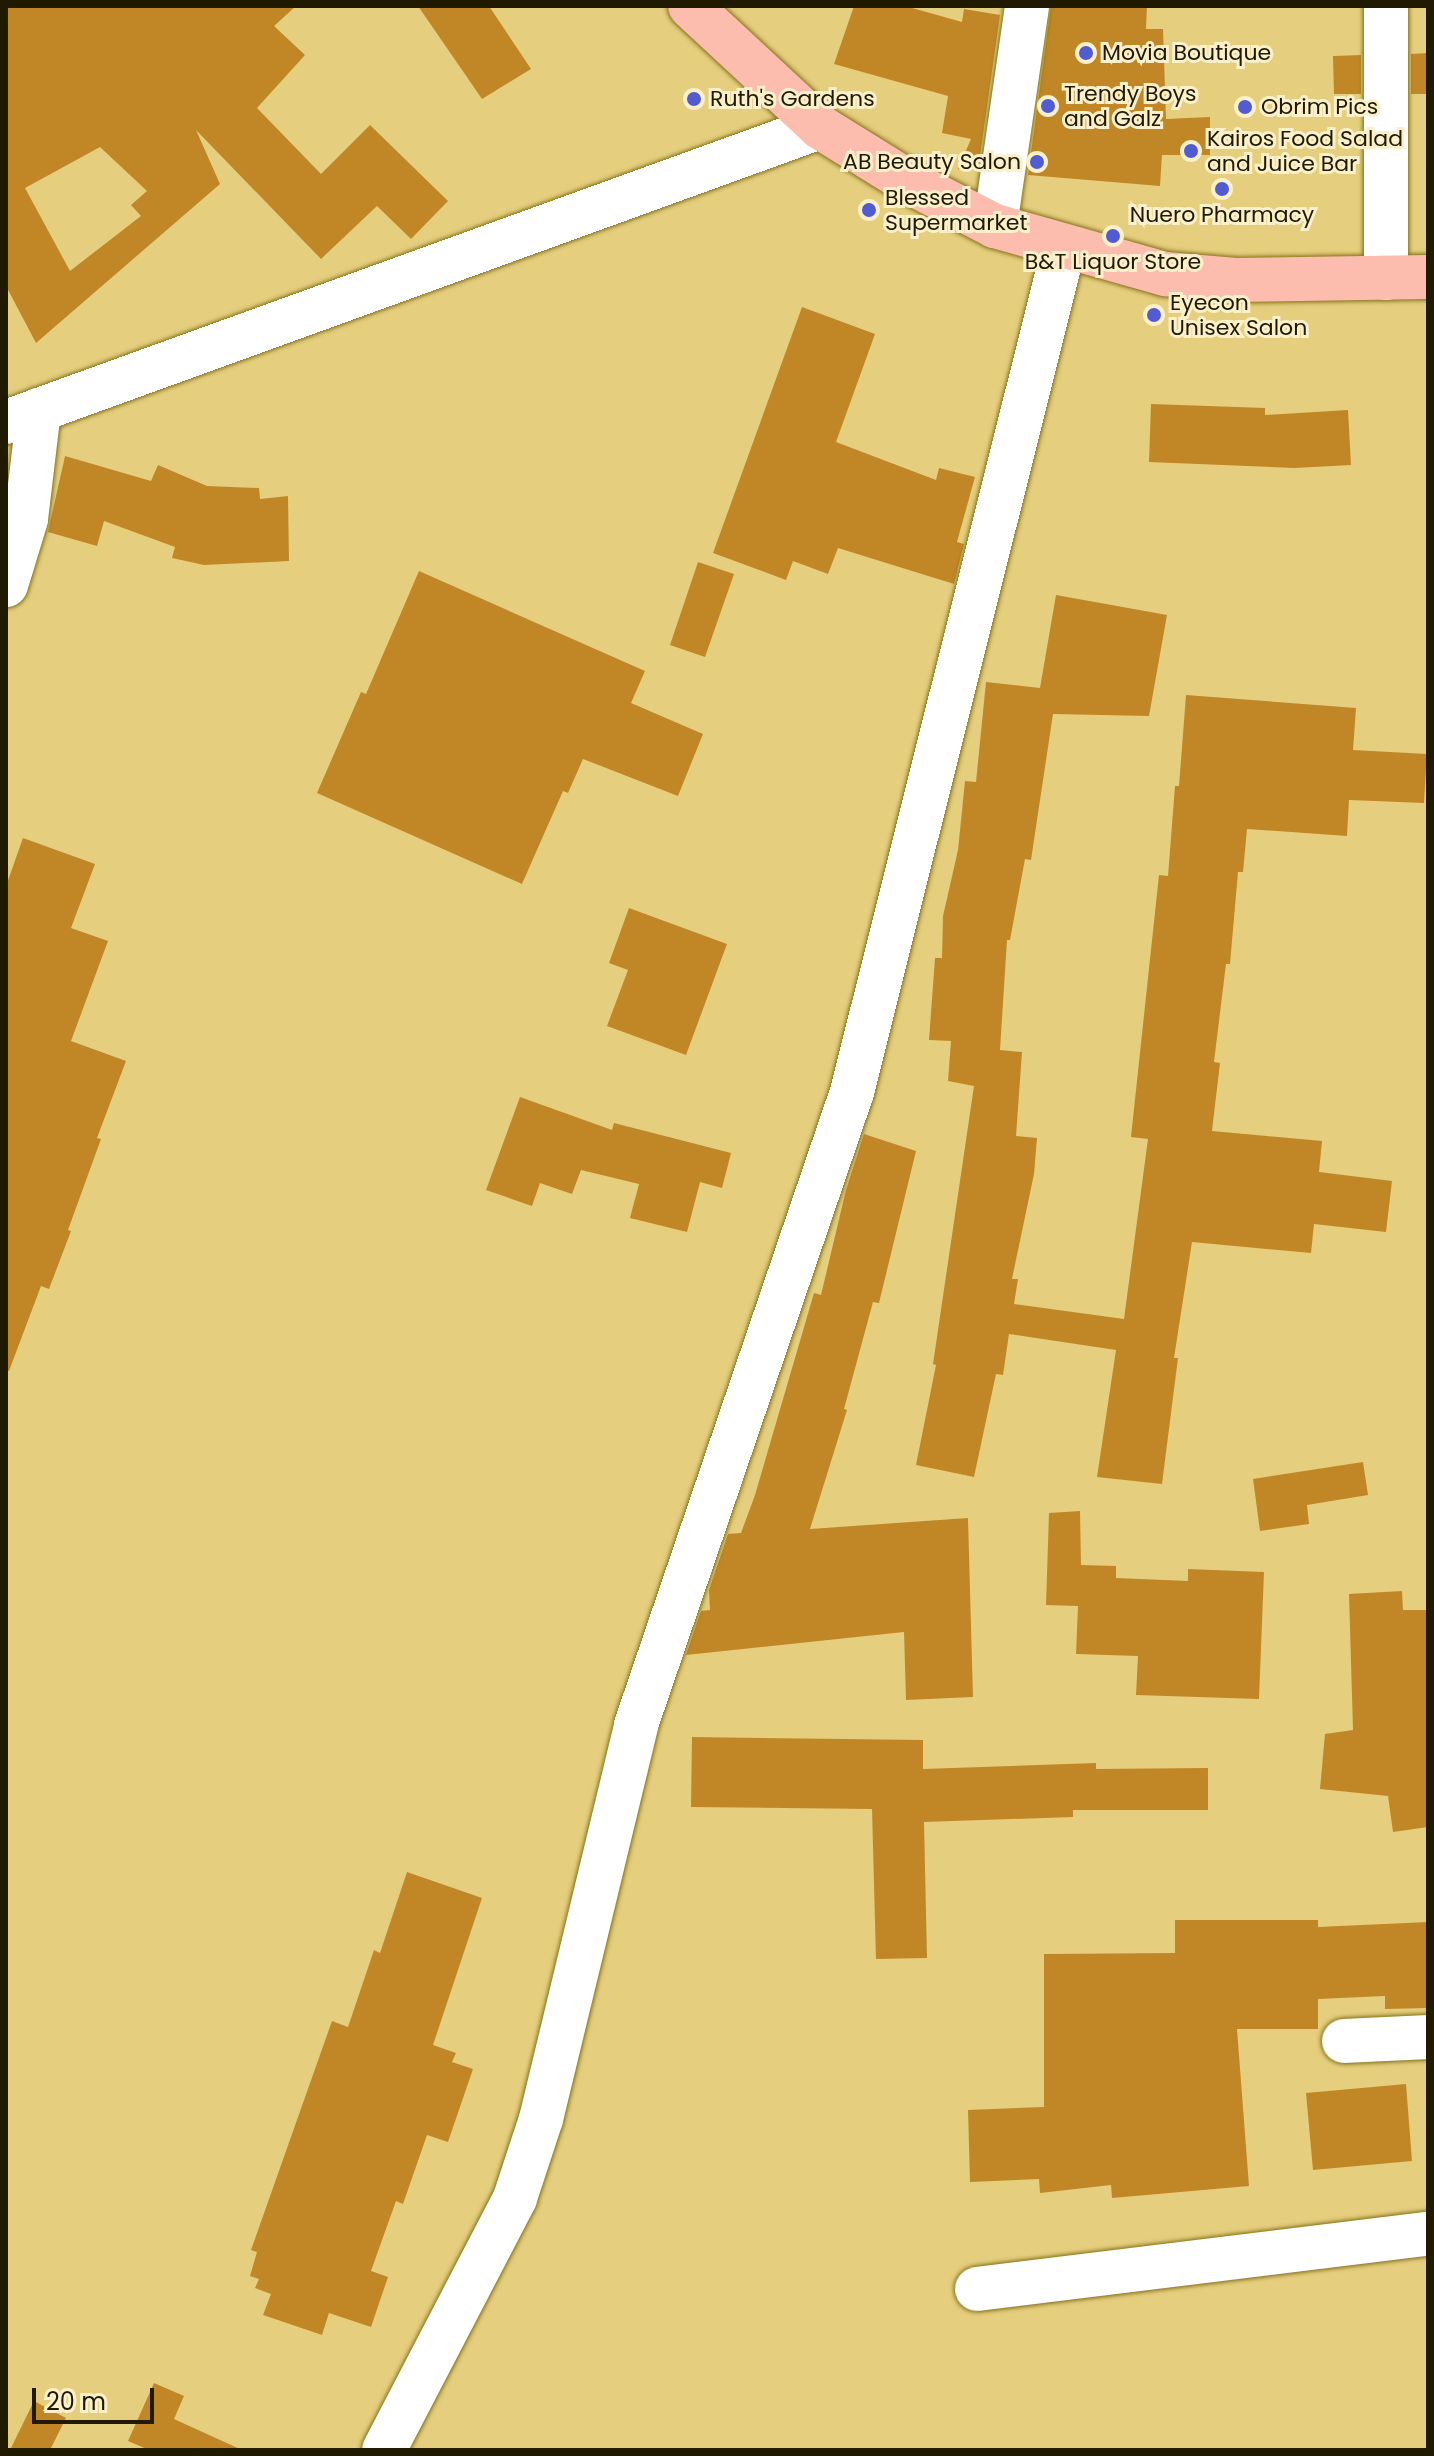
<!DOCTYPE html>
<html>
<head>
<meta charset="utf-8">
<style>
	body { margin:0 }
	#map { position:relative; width:1434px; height:2456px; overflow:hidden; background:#e5cf7e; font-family:Poppins,sans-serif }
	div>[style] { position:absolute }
	.building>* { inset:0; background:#c18727 }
	.roads { filter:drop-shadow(0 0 2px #87721c) drop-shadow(0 0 2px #87721c) }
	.minor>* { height:44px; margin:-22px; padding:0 22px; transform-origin:22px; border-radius:22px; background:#fff }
	.major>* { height:44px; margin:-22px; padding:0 22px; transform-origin:22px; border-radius:22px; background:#fdbdae }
	.dots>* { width:22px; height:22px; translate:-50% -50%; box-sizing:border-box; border:4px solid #fbf0ca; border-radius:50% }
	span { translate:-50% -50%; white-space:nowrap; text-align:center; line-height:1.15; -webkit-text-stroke:6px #fbf0ca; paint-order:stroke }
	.poi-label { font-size:22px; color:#211a02 }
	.left { translate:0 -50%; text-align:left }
	.right { translate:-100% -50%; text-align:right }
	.frame { position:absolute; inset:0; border:8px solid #211a02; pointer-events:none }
	.scale { position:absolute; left:32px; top:2388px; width:122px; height:36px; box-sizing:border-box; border:4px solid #211a02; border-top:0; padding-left:10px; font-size:24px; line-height:28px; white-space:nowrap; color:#211a02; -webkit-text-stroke:6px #fbf0ca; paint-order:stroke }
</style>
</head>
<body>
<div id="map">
	<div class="building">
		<i style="clip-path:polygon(evenodd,6px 6px,296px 6px,274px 26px,305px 55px,257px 108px,321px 174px,370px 125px,448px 201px,411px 239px,377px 206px,321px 259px,196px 130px,220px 184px,36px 343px,6px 286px,6px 6px,100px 147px,147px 191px,131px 205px,141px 216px,70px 271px,25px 188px,100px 147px)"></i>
		<i style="clip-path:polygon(418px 6px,489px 6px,531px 69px,482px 99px)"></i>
		<i style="clip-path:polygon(854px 6px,905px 6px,962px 22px,964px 9px,1000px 15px,978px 170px,958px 169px,971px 139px,942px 133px,948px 96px,834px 64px)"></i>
		<i style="clip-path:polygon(1051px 6px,1147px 6px,1146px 29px,1163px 29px,1166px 119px,1210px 117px,1210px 155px,1162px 155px,1160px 186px,1028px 175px)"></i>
		<i style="clip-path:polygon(1428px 53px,1428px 94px,1411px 94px,1411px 54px)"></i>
		<i style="clip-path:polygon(1361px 55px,1361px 94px,1334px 94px,1333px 56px)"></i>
		<i style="clip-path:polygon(802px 307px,875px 334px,836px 442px,936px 480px,939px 468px,975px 477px,957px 542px,964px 544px,954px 584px,838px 548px,828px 574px,793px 561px,786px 580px,713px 553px)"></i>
		<i style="clip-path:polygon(1151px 404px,1265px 408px,1265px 415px,1348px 410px,1351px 465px,1294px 468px,1149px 462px)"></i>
		<i style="clip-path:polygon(65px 456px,151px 481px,158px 465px,207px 486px,259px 488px,260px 499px,288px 496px,289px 561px,204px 565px,172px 558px,175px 547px,104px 521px,97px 546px,48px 532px)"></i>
		<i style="clip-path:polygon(698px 562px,734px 574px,705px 657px,670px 645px)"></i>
		<i style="clip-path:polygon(419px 571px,645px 671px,631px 703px,703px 734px,678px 796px,583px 759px,568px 793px,563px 791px,522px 884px,317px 793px,361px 692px,366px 694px)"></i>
		<i style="clip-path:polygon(1056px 595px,1167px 615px,1149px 716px,1053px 714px,1031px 860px,1025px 859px,1010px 940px,1007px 940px,1000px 1050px,1022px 1052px,1016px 1136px,1037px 1138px,1034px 1174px,1012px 1279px,1018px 1279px,1014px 1304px,1124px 1319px,1148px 1139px,1131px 1137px,1159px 875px,1168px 876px,1175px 786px,1179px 786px,1186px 695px,1356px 708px,1353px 750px,1427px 754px,1424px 803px,1349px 800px,1347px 836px,1247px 829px,1243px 872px,1238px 872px,1230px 964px,1226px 964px,1214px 1062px,1220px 1063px,1212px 1131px,1322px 1141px,1319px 1172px,1392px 1181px,1386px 1232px,1314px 1224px,1311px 1253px,1192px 1242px,1174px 1358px,1178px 1358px,1162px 1484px,1097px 1477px,1116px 1350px,1009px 1334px,1003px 1375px,996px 1374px,974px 1477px,916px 1465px,936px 1365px,933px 1364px,974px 1086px,948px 1081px,951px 1041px,929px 1040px,935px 958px,942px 958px,943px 916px,958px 850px,965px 781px,976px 782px,986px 682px,1040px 688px)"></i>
		<i style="clip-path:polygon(23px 838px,95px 864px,71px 928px,108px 941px,71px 1041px,126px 1061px,97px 1138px,101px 1139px,68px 1230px,71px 1231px,49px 1289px,41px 1286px,9px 1371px,6px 1370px,6px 886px)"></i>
		<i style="clip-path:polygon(629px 908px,727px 944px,686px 1055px,607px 1026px,628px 970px,609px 963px)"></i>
		<i style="clip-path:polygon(520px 1097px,612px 1130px,614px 1123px,731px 1153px,722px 1188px,700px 1182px,687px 1232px,630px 1218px,639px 1184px,581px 1170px,572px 1194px,540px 1183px,532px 1206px,486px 1190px)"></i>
		<i style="clip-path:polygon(864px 1134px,916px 1151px,879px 1303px,873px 1302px,844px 1409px,847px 1410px,810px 1529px,968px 1518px,973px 1697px,906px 1700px,904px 1632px,686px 1655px,701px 1611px,710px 1610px,709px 1590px,728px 1534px,741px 1533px,755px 1495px,814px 1293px,821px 1295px,846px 1190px)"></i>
		<i style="clip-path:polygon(1363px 1462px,1368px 1495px,1307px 1505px,1309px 1524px,1260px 1531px,1253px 1479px)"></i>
		<i style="clip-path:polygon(1080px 1511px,1081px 1565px,1116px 1566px,1116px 1578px,1188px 1581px,1188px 1569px,1264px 1572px,1259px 1699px,1136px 1695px,1138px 1656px,1076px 1654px,1078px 1606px,1046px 1605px,1049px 1513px)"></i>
		<i style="clip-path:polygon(1402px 1591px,1403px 1610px,1428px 1610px,1428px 1827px,1393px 1832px,1388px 1796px,1320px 1789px,1325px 1734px,1353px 1730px,1349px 1594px)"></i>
		<i style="clip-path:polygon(692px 1737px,923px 1740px,923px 1769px,1096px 1763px,1096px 1769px,1208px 1768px,1208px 1810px,1073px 1810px,1073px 1817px,924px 1822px,927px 1958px,876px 1959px,872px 1809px,691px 1807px)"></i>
		<i style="clip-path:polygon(407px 1872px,482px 1898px,433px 2045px,456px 2053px,452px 2062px,473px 2069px,448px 2142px,427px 2135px,403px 2204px,396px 2201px,371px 2271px,388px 2277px,371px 2327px,329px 2313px,322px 2335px,263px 2315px,271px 2294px,255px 2288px,259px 2279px,250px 2276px,257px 2252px,251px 2250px,332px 2021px,348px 2027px,374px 1950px,380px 1953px)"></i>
		<i style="clip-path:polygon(1175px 1920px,1318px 1920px,1318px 1927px,1428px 1922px,1428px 2008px,1385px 2009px,1385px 1996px,1318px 1999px,1318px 2029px,1237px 2029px,1249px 2186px,1112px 2198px,1111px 2185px,1040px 2193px,1039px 2179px,970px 2182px,968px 2110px,1044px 2107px,1044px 1954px,1175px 1953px)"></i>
		<i style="clip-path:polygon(1406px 2084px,1412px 2161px,1313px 2170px,1306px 2093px)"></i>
		<i style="clip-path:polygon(154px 2383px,184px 2396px,174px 2419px,242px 2450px,149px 2450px,128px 2441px)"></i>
		<i style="clip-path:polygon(34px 2401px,66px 2418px,50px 2450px,10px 2450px)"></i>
	</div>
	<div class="roads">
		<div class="minor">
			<i style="left:1386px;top:6px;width:272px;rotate:90deg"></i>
			<i style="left:995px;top:226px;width:222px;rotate:-81.7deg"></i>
			<i style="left:6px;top:422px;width:866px;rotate:-19.92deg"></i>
			<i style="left:6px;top:585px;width:69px;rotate:-73.1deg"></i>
			<i style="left:26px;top:519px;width:110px;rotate:-83.2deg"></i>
			<i style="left:1344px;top:2041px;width:84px;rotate:-2.7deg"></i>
			<i style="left:977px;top:2289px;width:454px;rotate:-7deg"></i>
			<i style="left:384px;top:2450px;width:284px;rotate:-62.5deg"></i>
			<i style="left:515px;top:2198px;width:83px;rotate:-71.8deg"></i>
			<i style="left:541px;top:2119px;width:405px;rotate:-76.4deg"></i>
			<i style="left:636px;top:1725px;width:669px;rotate:-71.16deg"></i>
			<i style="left:852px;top:1092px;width:871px;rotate:-75.92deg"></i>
		</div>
		<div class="major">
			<i style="left:690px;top:6px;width:178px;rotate:42.9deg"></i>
			<i style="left:820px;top:127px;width:102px;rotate:31.8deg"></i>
			<i style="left:907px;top:181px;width:99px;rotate:27.1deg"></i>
			<i style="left:995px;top:226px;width:177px;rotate:15.8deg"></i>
			<i style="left:1165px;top:274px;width:71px;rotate:4.8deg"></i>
			<i style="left:1236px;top:280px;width:192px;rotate:-0.9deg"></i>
		</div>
	</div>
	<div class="dots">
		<i style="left:1086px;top:53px;background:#515cd2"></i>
		<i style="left:694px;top:99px;background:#515cd2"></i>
		<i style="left:1048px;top:106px;background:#515cd2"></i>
		<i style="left:1245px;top:107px;background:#515cd2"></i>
		<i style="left:1191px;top:151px;background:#515cd2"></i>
		<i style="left:1037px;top:162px;background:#515cd2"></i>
		<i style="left:1222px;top:189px;background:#515cd2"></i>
		<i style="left:869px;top:210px;background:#515cd2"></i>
		<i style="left:1113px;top:236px;background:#515cd2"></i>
		<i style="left:1154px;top:315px;background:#515cd2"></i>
	</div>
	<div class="poi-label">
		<span class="left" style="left:1102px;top:53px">Movia Boutique</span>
		<span class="left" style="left:1064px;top:106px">Trendy Boys<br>and Galz</span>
		<span class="left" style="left:710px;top:99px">Ruth's Gardens</span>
		<span class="left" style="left:1261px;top:107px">Obrim Pics</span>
		<span class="left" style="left:1207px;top:151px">Kairos Food Salad<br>and Juice Bar</span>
		<span class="right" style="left:1021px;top:162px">AB Beauty Salon</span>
		<span class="left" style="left:885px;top:210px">Blessed<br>Supermarket</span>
		<span style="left:1222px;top:215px">Nuero Pharmacy</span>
		<span style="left:1113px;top:262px">B&amp;T Liquor Store</span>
		<span class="left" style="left:1170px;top:315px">Eyecon<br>Unisex Salon</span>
	</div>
	<div class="frame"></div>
	<div class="scale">20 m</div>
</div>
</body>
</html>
